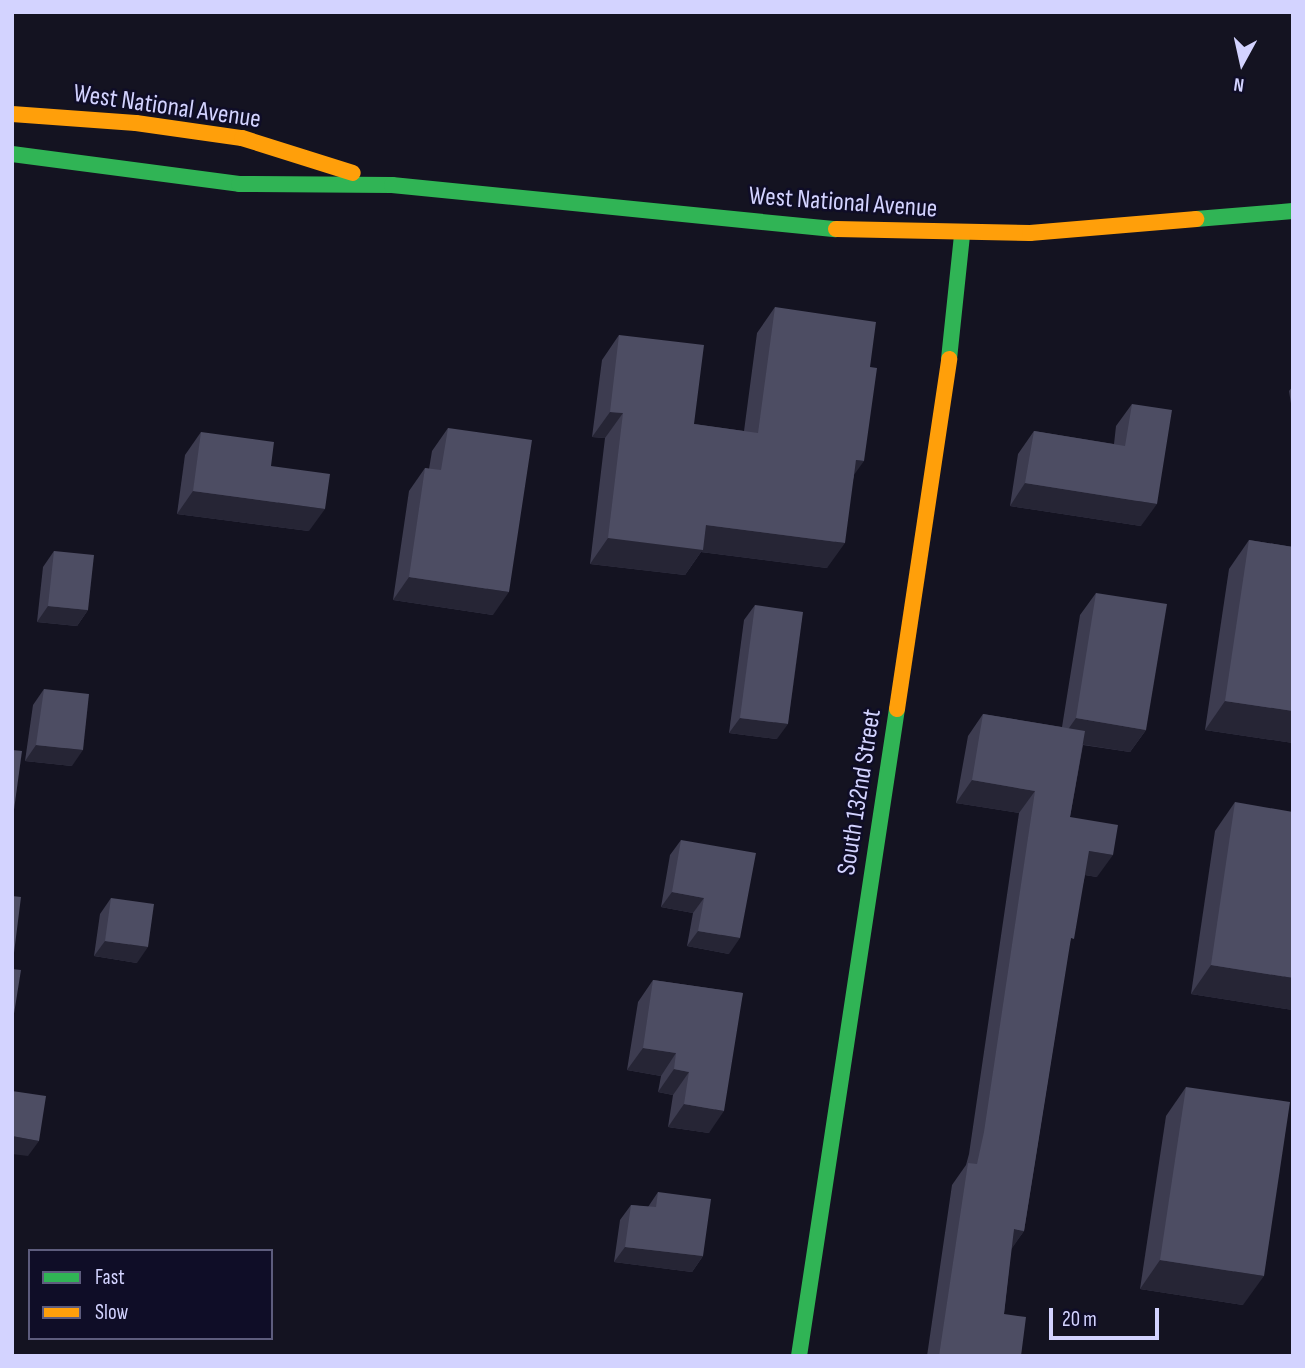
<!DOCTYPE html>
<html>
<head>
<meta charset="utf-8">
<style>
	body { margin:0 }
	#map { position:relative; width:1305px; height:1368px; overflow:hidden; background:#141321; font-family:"Sofia Sans Condensed",sans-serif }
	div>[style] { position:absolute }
	.fast>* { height:16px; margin:-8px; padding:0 8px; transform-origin:8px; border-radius:8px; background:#30b455 }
	.slow>* { height:16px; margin:-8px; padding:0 8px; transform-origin:8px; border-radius:8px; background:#ff9f0a }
	.wall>* { inset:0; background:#3d3c50 }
	.shaded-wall>* { inset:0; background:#262535 }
	.building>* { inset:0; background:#4d4d63 }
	span { translate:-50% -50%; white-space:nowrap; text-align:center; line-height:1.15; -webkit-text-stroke:5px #0f0d27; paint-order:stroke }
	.street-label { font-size:26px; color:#d3d3ff }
	.frame { position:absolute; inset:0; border:14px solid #d3d3ff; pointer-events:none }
	.legend { position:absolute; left:28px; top:1249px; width:245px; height:91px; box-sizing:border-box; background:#0f0d27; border:2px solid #5d5c7d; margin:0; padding:9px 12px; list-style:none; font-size:21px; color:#d3d3ff }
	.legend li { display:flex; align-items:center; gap:14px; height:35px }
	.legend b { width:35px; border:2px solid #5d5c7d }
	.north { position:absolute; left:1207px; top:28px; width:70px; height:70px; -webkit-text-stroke:5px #0f0d27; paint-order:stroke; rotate:188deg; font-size:19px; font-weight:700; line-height:28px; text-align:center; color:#d3d3ff }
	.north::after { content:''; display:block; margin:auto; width:24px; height:32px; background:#d3d3ff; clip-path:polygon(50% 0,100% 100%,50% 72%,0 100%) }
	.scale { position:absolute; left:1049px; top:1308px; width:110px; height:32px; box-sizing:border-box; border:4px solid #d3d3ff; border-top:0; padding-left:9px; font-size:21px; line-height:24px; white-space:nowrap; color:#d3d3ff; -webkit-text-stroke:5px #0f0d27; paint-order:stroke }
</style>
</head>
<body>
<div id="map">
	<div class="fast">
		<i style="left:12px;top:154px;width:229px;rotate:7.5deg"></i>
		<i style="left:239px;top:184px;width:153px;rotate:0.4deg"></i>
		<i style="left:392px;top:185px;width:446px;rotate:5.7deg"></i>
		<i style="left:1196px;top:219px;width:97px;rotate:-4.7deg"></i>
		<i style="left:949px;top:359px;width:125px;rotate:-84deg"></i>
		<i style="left:799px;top:1356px;width:654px;rotate:-81.39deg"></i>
	</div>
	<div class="slow">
		<i style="left:12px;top:114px;width:124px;rotate:4.2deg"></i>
		<i style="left:136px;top:123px;width:107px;rotate:8.1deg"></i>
		<i style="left:242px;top:138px;width:116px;rotate:17.5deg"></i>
		<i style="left:836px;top:229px;width:194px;rotate:1.2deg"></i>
		<i style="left:1030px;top:233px;width:167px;rotate:-4.8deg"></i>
		<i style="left:897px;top:709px;width:354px;rotate:-81.5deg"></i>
	</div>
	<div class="wall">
		<i style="clip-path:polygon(775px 307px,854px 476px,827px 568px,701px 552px,685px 575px,590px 564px,605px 438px,592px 437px,602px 360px,619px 335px,694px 424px,744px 431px,757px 333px)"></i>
		<i style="clip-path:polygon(1293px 386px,1293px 416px,1289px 391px)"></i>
		<i style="clip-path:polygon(1132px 404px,1141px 526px,1010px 506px,1018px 454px,1034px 431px,1114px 444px,1116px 426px)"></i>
		<i style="clip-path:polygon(448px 428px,493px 615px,393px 600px,409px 491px,425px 468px,429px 469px,432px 451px)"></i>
		<i style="clip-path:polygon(201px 432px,309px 531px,177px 514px,185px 455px)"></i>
		<i style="clip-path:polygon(1249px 540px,1293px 547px,1293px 743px,1205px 730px,1229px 569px)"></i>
		<i style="clip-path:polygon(54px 551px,88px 610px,77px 626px,37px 622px,43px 567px)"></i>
		<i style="clip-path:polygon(1096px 593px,1146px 730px,1130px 752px,1083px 745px,1070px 817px,1097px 877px,1085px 875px,1069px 946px,1024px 1231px,1011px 1249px,1004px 1314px,1021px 1356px,927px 1356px,952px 1185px,966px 1165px,969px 1154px,1019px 813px,956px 803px,968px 736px,983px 714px,1062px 727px,1080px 615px)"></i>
		<i style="clip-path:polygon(755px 605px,777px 739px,729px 733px,744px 620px)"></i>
		<i style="clip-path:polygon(44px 689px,72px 766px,25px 761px,33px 705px)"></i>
		<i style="clip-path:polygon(1235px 802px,1293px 1010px,1191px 994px,1215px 831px)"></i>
		<i style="clip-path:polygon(681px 840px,729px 954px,687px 946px,693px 913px,661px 907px,670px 855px)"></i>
		<i style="clip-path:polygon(111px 898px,137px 963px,94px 956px,100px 914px)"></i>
		<i style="clip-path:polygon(653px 980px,743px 993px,709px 1133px,668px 1127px,673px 1095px,658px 1092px,661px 1076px,627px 1070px,638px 1002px)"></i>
		<i style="clip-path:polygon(1186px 1087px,1243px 1305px,1140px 1289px,1166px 1116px)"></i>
		<i style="clip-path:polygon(658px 1192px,703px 1256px,692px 1272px,614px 1262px,620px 1220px,631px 1205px,648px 1207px)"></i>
	</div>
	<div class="shaded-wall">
		<i style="clip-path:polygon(610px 412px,623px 413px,605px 438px,592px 437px)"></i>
		<i style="clip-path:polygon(856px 460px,864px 461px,846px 486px)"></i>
		<i style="clip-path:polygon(1025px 483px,1157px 504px,1141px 526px,1010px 506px)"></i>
		<i style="clip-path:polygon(193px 491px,325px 509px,309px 531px,177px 514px)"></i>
		<i style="clip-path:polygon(706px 525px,845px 543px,827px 568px,701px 552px,685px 575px,590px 564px,608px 538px)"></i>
		<i style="clip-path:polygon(409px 577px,509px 592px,493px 615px,393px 600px)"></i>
		<i style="clip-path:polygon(48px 606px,88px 610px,77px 626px,37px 622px)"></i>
		<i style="clip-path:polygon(1225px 701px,1293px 711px,1293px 743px,1205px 730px)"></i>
		<i style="clip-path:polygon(740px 718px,788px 724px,777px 739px,729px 733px)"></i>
		<i style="clip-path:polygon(1076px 718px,1146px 730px,1130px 752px,1060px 741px)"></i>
		<i style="clip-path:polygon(36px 745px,83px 750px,72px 766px,25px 761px)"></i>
		<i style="clip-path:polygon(972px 780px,1035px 791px,1019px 813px,956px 803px)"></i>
		<i style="clip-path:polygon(1089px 851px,1113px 855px,1097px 877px,1073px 873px)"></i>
		<i style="clip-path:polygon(672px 892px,704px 898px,693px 913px,661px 907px)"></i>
		<i style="clip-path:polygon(698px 931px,740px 938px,729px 954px,687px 946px)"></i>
		<i style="clip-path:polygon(105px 941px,148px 947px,137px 963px,94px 956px)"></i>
		<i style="clip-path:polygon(1211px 965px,1293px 978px,1293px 1010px,1191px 994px)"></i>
		<i style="clip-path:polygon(643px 1048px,676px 1053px,661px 1076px,627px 1070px)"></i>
		<i style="clip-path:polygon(674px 1069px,689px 1072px,673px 1095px,658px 1092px)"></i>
		<i style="clip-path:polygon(684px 1104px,724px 1111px,709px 1133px,668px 1127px)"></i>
		<i style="clip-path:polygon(12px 1136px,39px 1141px,28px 1156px,12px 1154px)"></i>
		<i style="clip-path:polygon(1014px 1229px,1024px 1231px,1008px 1254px)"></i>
		<i style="clip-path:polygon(625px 1247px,703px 1256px,692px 1272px,614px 1262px)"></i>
		<i style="clip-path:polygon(1160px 1260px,1264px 1276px,1243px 1305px,1140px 1289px)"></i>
	</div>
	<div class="building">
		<i style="clip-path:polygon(775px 307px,876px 322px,870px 367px,877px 368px,864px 461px,856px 460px,845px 543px,706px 525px,703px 550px,608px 538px,623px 413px,610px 412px,619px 335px,704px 345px,694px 424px,758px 433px)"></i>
		<i style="clip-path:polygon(1132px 404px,1172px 410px,1157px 504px,1025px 483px,1034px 431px,1125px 446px)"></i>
		<i style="clip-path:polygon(448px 428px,532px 440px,509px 592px,409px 577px,425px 468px,441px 470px)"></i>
		<i style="clip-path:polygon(201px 432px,274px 442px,271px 466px,330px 474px,325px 509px,193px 491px)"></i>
		<i style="clip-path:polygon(1249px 540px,1293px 547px,1293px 711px,1225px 701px)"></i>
		<i style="clip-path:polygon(54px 551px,94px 555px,88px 610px,48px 606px)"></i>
		<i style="clip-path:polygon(1096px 593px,1167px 604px,1146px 730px,1076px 718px)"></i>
		<i style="clip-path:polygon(755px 605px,803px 612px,788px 724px,740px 718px)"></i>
		<i style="clip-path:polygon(44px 689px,89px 694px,83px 750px,36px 745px)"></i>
		<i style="clip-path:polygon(983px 714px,1085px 731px,1070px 817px,1118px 825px,1113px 855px,1089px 851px,1074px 939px,1071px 938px,1024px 1231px,1014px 1229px,1004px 1314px,1026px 1317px,1021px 1356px,939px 1356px,968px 1163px,977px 1164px,984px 1132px,1035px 791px,972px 780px)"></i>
		<i style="clip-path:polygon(12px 750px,22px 751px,13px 817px,12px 817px)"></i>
		<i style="clip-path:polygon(1235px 802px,1293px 812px,1293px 978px,1211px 965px)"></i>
		<i style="clip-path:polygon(681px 840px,756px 853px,740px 938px,698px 931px,704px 898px,672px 892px)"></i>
		<i style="clip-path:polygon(12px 896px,21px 897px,12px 969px,21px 970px,13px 1020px,12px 1020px)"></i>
		<i style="clip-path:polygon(111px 898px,154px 904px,148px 947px,105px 941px)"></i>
		<i style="clip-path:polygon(653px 980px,743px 993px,724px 1111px,684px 1104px,689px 1072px,674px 1069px,676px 1053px,643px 1048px)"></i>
		<i style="clip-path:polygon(1186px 1087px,1290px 1102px,1264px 1276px,1160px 1260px)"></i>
		<i style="clip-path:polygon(12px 1091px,46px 1096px,39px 1141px,12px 1136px)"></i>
		<i style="clip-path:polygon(658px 1192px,711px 1199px,703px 1256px,625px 1247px,631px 1205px,656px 1207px)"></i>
	</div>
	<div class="street-label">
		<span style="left:167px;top:107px;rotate:8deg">West National Avenue</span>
		<span style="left:843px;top:203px;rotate:4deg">West National Avenue</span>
		<span style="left:860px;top:792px;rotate:-81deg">South 132nd Street</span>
	</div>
	<div class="frame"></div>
	<ul class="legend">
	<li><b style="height:9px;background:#30b455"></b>Fast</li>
	<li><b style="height:9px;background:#ff9f0a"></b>Slow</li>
	</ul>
	<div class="north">N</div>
	<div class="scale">20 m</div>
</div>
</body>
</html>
